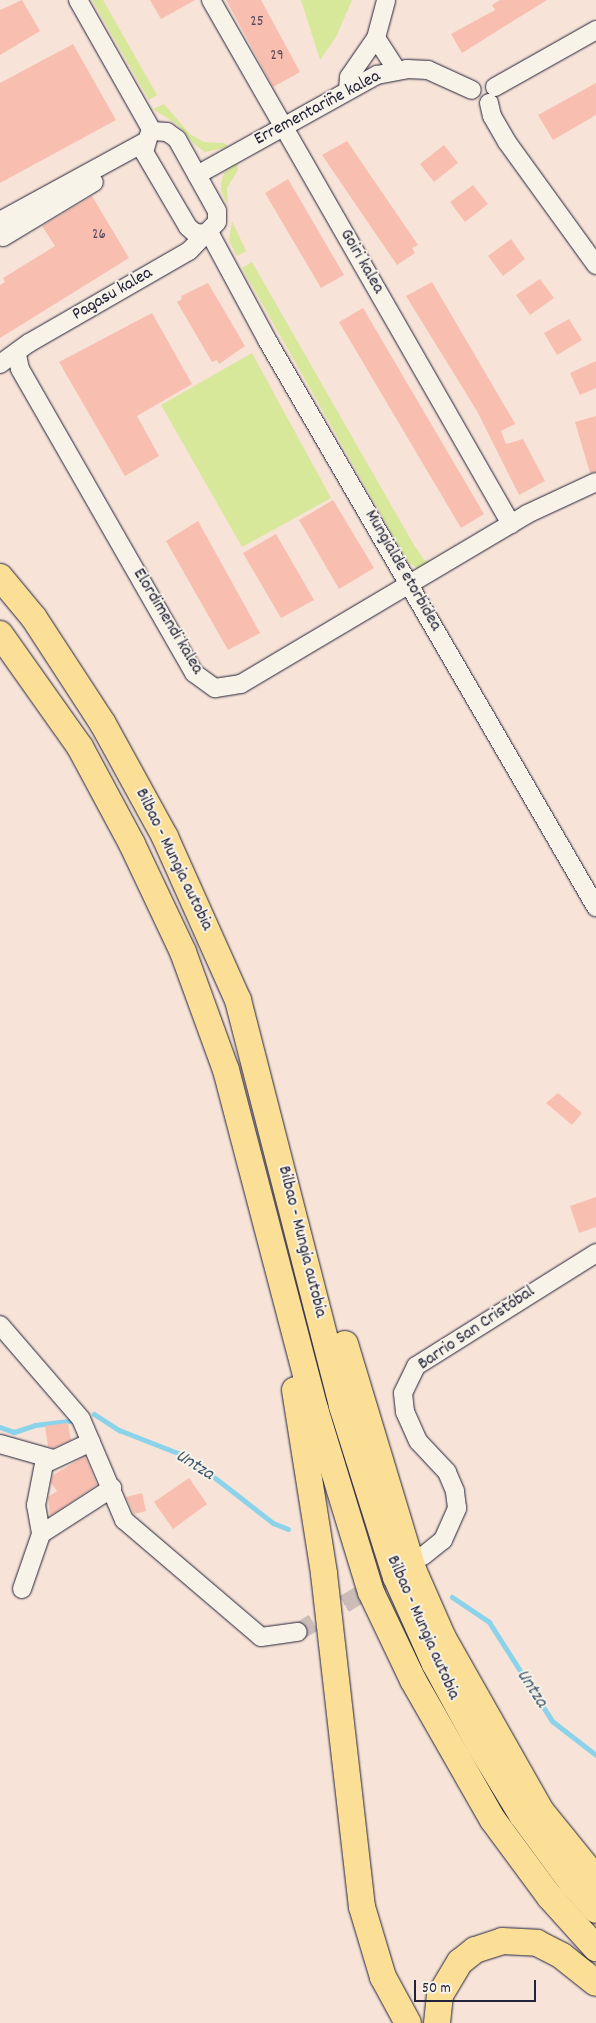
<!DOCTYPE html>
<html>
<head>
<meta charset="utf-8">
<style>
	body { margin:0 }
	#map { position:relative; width:596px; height:2023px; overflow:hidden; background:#f7e3d7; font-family:Dekko,sans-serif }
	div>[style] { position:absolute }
	.green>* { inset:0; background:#d7e89b }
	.stream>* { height:5px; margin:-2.5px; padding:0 2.5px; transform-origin:2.5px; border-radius:2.5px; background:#8ad3eb }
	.building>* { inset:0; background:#f8bfb0 }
	.minor-tunnel>* { height:18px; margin-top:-9px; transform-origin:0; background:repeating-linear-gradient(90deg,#ccbcb8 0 18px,transparent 0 27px) }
	.roads { filter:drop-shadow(0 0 1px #22223b) drop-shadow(0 0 1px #22223b) }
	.minor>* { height:18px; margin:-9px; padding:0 9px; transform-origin:9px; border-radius:9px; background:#f7f3e8 }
	.highway>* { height:26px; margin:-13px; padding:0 13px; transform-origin:13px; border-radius:13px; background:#fbdf96 }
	span { translate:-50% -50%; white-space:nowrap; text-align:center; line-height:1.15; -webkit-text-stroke:4px #f7f3e8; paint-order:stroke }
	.number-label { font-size:15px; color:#584958 }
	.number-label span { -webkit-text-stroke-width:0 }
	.street-label { font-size:18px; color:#22223b }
	.water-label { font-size:19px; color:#415770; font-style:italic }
	.scale { position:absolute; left:414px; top:1980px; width:122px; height:22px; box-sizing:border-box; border:2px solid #22223b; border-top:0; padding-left:6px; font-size:15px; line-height:18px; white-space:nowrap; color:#22223b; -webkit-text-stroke:4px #f7f3e8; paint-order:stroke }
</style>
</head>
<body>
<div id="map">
	<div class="green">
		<i style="clip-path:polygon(92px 0,103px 0,157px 95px,149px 100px)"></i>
		<i style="clip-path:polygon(301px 0,352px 0,336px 37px,320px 60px)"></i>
		<i style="clip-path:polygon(164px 104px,190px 134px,204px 142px,224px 143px,228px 147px,205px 152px,195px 145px,178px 125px,153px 109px)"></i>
		<i style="clip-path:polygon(237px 163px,238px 170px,227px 188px,228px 206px,221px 191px,221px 183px,224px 173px)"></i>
		<i style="clip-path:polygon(232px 221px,246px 251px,237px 256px,229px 241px)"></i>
		<i style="clip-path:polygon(252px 262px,414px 545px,425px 561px,435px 562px,420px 570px,408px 562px,242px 268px)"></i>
		<i style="clip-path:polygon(252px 353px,331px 498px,242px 547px,161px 405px)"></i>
	</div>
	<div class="stream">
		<i style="left:94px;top:1414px;width:30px;rotate:33deg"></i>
		<i style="left:119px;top:1430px;width:74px;rotate:21.4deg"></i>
		<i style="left:188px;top:1457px;width:108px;rotate:37.8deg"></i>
		<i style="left:273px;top:1523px;width:16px;rotate:22deg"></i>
		<i style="left:0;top:1427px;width:15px;rotate:20deg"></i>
		<i style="left:14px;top:1432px;width:22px;rotate:-18deg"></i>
		<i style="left:35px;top:1425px;width:38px;rotate:-7deg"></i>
		<i style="left:452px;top:1597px;width:45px;rotate:34deg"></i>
		<i style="left:489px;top:1622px;width:117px;rotate:57.5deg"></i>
		<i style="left:552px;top:1721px;width:56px;rotate:37.7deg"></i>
	</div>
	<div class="building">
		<i style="clip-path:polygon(22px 0,40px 31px,0 55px,0 10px)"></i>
		<i style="clip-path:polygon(150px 0,195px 0,161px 19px)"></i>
		<i style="clip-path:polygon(226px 0,261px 0,300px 72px,273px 87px)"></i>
		<i style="clip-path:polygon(500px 0,547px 0,462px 53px,451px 34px,495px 10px,492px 5px)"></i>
		<i style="clip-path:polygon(73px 44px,116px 120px,0 183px,0 83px)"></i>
		<i style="clip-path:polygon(596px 83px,596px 115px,553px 140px,538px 115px)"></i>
		<i style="clip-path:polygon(347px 141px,418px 245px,412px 248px,415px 253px,397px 265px,322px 155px)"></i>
		<i style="clip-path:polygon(444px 145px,458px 163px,434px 182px,420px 164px)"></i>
		<i style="clip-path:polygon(288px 179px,344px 275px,321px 288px,265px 193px)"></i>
		<i style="clip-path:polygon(473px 185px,488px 204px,465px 222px,450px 202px)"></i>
		<i style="clip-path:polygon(92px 196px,129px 258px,0 338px,0 285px,5px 282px,3px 278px,55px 246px,42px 226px)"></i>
		<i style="clip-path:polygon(511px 239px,525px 259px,503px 276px,488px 256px)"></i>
		<i style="clip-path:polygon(540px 279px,554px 298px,530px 315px,516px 295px)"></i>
		<i style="clip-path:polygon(432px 282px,513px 420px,515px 424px,501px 431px,506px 444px,523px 439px,545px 481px,519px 495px,477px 411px,406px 296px)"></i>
		<i style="clip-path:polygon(208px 283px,245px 346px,219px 364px,217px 360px,212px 362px,177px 302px,182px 299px,181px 296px)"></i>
		<i style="clip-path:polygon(363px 308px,484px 514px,461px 528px,339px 322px)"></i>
		<i style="clip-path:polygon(152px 313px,192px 384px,137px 416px,159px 456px,125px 476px,59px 362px)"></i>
		<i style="clip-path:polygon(569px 319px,582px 340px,557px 355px,544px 333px)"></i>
		<i style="clip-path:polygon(596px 361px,596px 388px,580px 395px,570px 373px)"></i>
		<i style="clip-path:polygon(596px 416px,596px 472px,590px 473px,575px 422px)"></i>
		<i style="clip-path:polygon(333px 500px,374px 568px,339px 589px,299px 520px)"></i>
		<i style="clip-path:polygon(198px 521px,260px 633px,228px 650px,166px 541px)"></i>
		<i style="clip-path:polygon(276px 534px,314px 600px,281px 618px,243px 553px)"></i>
		<i style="clip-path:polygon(558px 1093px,582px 1113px,572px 1125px,546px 1103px)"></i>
		<i style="clip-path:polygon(596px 1197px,596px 1227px,579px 1233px,570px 1206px)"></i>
		<i style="clip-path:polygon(68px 1423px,71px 1440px,53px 1448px,48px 1447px,45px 1426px)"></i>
		<i style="clip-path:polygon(85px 1456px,97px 1485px,50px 1516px,48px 1497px,57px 1491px,51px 1483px,53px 1475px)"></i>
		<i style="clip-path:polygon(189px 1478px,207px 1504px,173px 1529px,154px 1502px)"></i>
		<i style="clip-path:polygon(142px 1493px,146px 1511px,134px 1514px,126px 1497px)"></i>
	</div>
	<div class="minor-tunnel">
		<i style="left:298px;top:1632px;width:124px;rotate:-31.1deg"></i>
	</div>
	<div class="roads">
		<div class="minor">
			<i style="left:78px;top:0;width:150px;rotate:60.5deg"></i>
			<i style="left:211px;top:0;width:604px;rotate:60.21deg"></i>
			<i style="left:376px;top:38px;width:38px;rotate:57deg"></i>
			<i style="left:495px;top:87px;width:116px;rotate:-29.4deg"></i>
			<i style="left:348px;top:89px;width:12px;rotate:-85deg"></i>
			<i style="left:349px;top:77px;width:47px;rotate:-55.3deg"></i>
			<i style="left:376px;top:38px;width:39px;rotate:-75deg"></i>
			<i style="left:489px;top:103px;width:13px;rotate:77deg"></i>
			<i style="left:492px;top:116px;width:30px;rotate:60deg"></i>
			<i style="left:507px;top:142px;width:152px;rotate:54.1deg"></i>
			<i style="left:149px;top:135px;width:18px;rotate:106deg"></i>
			<i style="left:144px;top:152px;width:87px;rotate:59.6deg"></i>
			<i style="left:188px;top:227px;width:9px;rotate:41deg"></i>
			<i style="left:195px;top:233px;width:15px;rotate:4deg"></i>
			<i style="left:197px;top:175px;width:206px;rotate:-29.1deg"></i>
			<i style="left:377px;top:75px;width:31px;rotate:-11deg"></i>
			<i style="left:407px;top:69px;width:21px;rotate:3deg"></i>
			<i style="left:428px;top:70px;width:48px;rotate:24.4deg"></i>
			<i style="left:0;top:221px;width:165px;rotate:-28.6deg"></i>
			<i style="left:210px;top:234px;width:120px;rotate:61.7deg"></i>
			<i style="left:267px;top:340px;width:656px;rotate:59.88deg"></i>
			<i style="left:3px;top:237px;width:106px;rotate:-31.1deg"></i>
			<i style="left:17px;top:355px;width:14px;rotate:78deg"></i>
			<i style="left:20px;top:369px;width:350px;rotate:60.2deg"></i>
			<i style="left:194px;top:673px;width:26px;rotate:36deg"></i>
			<i style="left:215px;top:688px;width:26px;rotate:-9deg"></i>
			<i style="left:241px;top:684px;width:333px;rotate:-30.7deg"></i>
			<i style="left:527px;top:514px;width:76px;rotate:-24.9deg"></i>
			<i style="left:0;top:364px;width:36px;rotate:-36deg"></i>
			<i style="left:29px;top:343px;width:185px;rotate:-29.9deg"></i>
			<i style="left:189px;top:251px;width:40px;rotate:-46deg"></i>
			<i style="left:217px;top:222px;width:11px;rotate:-90deg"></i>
			<i style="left:217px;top:211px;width:82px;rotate:-119.1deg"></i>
			<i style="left:177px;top:139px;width:12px;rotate:-145deg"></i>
			<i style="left:167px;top:132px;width:15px;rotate:-176deg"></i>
			<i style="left:0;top:1325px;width:124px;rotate:49.2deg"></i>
			<i style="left:81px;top:1419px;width:110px;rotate:66.9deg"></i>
			<i style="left:124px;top:1520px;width:180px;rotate:40.5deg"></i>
			<i style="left:261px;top:1637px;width:37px;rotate:-8deg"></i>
			<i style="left:91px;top:1442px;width:52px;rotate:154.9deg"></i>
			<i style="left:44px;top:1464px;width:42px;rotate:101deg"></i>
			<i style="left:36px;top:1505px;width:29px;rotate:80deg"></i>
			<i style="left:41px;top:1534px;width:85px;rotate:-32.9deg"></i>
			<i style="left:0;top:1444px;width:55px;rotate:15.8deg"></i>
			<i style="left:423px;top:1556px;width:26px;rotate:-39deg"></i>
			<i style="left:443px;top:1540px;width:35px;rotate:-66deg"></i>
			<i style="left:457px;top:1508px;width:17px;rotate:-97deg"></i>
			<i style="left:455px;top:1491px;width:21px;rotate:-113deg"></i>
			<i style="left:447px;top:1472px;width:42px;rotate:-133.1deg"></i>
			<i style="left:418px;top:1441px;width:32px;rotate:-114deg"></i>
			<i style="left:405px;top:1412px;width:19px;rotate:-96deg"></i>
			<i style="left:403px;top:1393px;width:30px;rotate:-64deg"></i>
			<i style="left:416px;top:1366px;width:213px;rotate:-32.1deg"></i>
			<i style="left:22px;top:1589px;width:58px;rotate:-70.9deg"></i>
		</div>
		<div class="highway">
			<i style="left:0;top:577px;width:53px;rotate:50.3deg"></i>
			<i style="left:34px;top:618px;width:126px;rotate:56.9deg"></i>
			<i style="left:103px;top:724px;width:129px;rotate:61.2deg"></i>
			<i style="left:165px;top:837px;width:179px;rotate:65.9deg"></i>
			<i style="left:238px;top:1000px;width:419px;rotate:75.6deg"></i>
			<i style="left:342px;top:1406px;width:179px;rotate:72.5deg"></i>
			<i style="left:396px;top:1577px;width:95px;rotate:65.9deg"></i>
			<i style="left:435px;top:1664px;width:94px;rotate:61.2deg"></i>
			<i style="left:480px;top:1746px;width:81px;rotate:58.7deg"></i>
			<i style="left:522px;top:1815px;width:84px;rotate:53.7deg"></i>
			<i style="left:572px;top:1883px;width:36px;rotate:48deg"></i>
			<i style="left:0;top:634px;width:138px;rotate:54.7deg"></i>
			<i style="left:80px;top:747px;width:110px;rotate:61.8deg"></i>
			<i style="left:132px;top:844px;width:119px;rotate:64.7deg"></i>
			<i style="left:183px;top:952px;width:126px;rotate:70deg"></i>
			<i style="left:226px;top:1070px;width:350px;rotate:75.3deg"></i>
			<i style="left:315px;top:1409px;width:191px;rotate:73deg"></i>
			<i style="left:371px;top:1592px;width:98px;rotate:64.5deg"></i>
			<i style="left:413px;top:1680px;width:161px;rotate:60.3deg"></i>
			<i style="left:493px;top:1820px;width:96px;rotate:53.5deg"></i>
			<i style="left:550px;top:1897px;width:69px;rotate:48deg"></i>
			<i style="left:345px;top:1344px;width:238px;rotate:73.2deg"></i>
			<i style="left:414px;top:1572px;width:72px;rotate:66.3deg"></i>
			<i style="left:443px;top:1638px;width:199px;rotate:60.5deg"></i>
			<i style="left:541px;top:1811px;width:87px;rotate:51deg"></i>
			<i style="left:295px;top:1390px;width:186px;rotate:81deg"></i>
			<i style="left:324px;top:1574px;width:335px;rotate:83.5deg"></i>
			<i style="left:362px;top:1907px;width:73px;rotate:73.3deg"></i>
			<i style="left:383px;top:1977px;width:52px;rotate:61.5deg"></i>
			<i style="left:437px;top:2023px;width:28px;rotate:-84deg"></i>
			<i style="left:440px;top:1995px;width:39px;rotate:-59deg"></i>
			<i style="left:460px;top:1962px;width:19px;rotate:-39deg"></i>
			<i style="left:475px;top:1950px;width:28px;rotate:-18deg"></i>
			<i style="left:502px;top:1941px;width:35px;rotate:3deg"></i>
			<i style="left:537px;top:1943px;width:28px;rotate:27deg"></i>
			<i style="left:562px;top:1956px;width:43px;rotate:38.5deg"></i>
		</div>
	</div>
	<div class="number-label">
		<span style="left:257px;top:23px">25</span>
		<span style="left:277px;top:57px">29</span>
		<span style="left:99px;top:236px">26</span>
	</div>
	<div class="street-label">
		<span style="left:318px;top:109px;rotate:-28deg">Errementariñe kalea</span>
		<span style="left:361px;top:262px;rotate:60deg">Goiri kalea</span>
		<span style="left:113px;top:295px;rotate:-30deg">Pagasu kalea</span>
		<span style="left:402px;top:571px;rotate:60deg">Mungialde etorbidea</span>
		<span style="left:167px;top:622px;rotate:59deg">Elordimendi kalea</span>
		<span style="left:173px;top:860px;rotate:64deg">Bilbao - Mungia autobia</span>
		<span style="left:301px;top:1242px;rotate:76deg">Bilbao - Mungia autobia</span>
		<span style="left:477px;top:1329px;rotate:-34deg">Barrio San Cristóbal</span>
		<span style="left:422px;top:1628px;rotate:66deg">Bilbao - Mungia autobia</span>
	</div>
	<div class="water-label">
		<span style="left:194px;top:1466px;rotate:32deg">Untza</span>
		<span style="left:531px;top:1689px;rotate:57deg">Untza</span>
	</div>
	<div class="scale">50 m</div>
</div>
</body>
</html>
